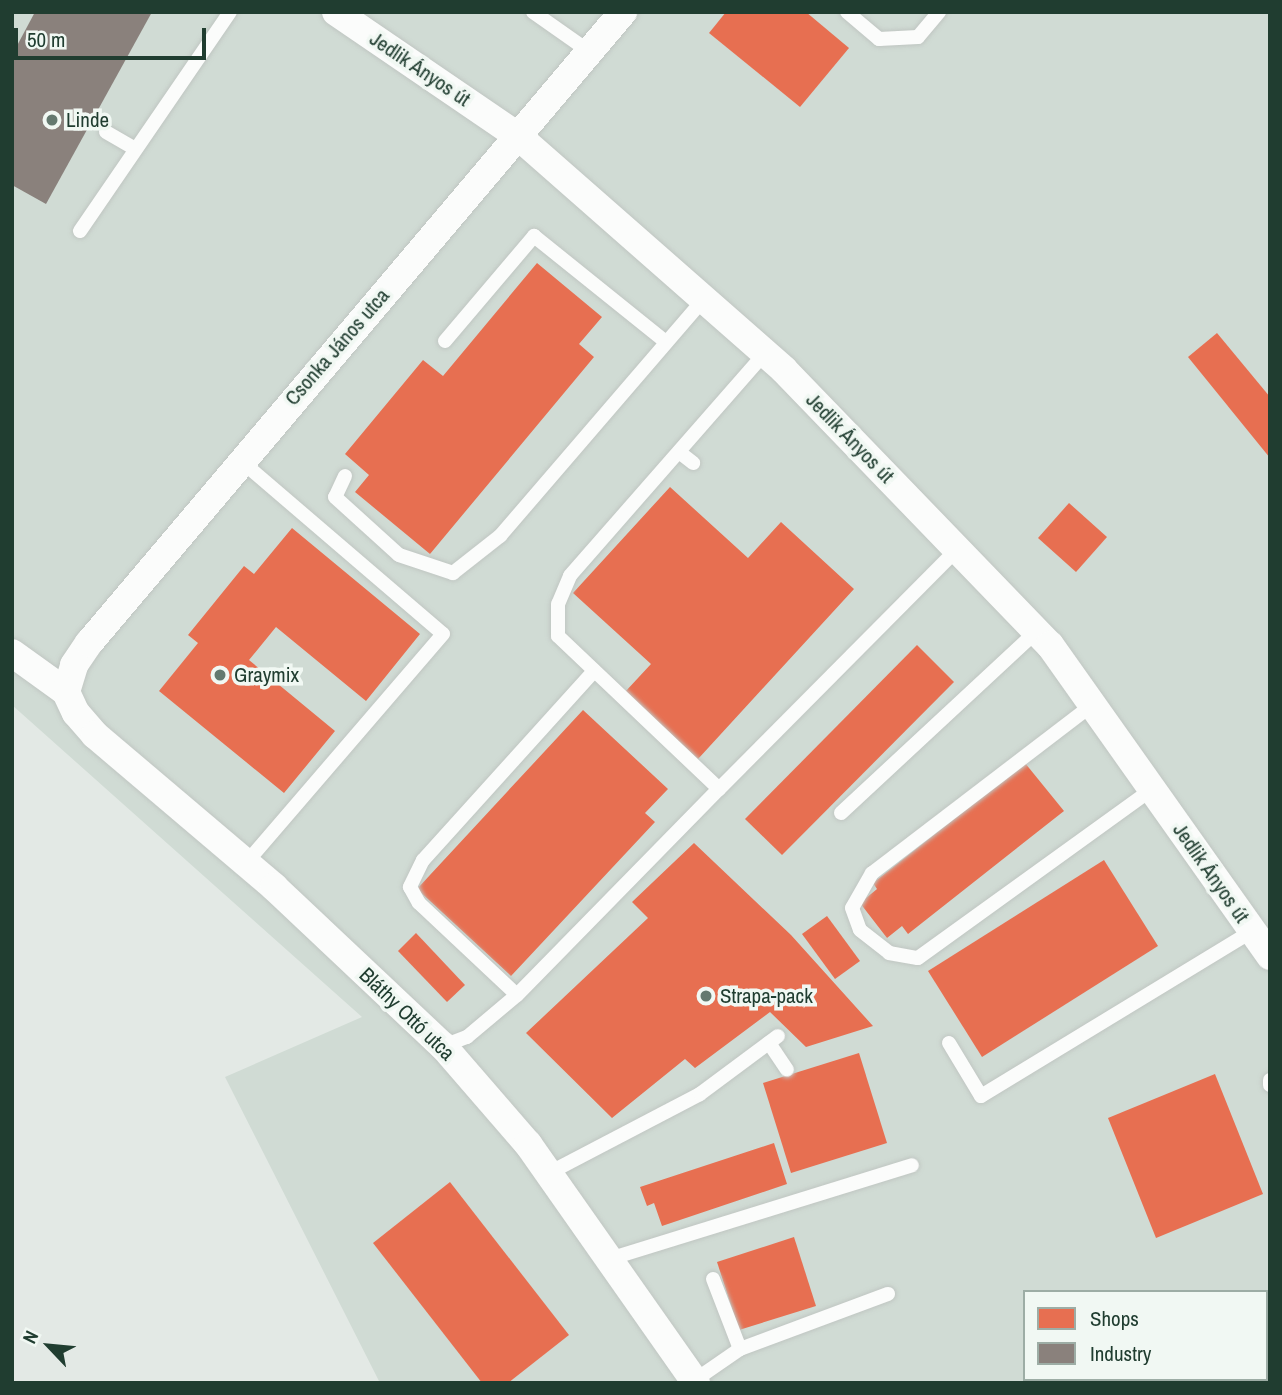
<!DOCTYPE html>
<html>
<head>
<meta charset="utf-8">
<style>
	body { margin:0 }
	#map { position:relative; width:1282px; height:1395px; overflow:hidden; background:#e3e9e5; font-family:"Archivo Narrow",sans-serif }
	div>[style] { position:absolute }
	.built>* { inset:0; background:#d0dbd4 }
	.shops>* { inset:0; background:#e76f51 }
	.industry>* { inset:0; background:#8a817c }
	.roads { filter:drop-shadow(0 0 2px #c0c6c2) drop-shadow(0 0 2px #c0c6c2) }
	.lane>* { height:14px; margin:-7px; padding:0 7px; transform-origin:7px; border-radius:7px; background:#fbfcfb }
	.street>* { height:28px; margin:-14px; padding:0 14px; transform-origin:14px; border-radius:14px; background:#fbfcfb }
	.dots>* { width:19px; height:19px; translate:-50% -50%; box-sizing:border-box; border:4px solid #f1f8f3; border-radius:50% }
	span { translate:-50% -50%; white-space:nowrap; text-align:center; line-height:1.15; -webkit-text-stroke:7px #f1f8f3; paint-order:stroke }
	.street-label { font-size:21px; color:#203d30 }
	.poi-label { font-size:21px; color:#203d30 }
	.left { translate:0 -50%; text-align:left }
	.frame { position:absolute; inset:0; border:14px solid #203d30; pointer-events:none }
	.legend { position:absolute; left:1023px; top:1290px; width:245px; height:91px; box-sizing:border-box; background:#f1f8f3; border:2px solid #9dada5; margin:0; padding:9px 12px; list-style:none; font-size:21px; color:#203d30 }
	.legend li { display:flex; align-items:center; gap:14px; height:35px }
	.legend b { width:35px; border:2px solid #9dada5 }
	.north { position:absolute; left:14px; top:1311px; width:70px; height:70px; -webkit-text-stroke:5px #f1f8f3; paint-order:stroke; rotate:296deg; font-size:19px; font-weight:700; line-height:28px; text-align:center; color:#203d30 }
	.north::after { content:''; display:block; margin:auto; width:24px; height:32px; background:#203d30; clip-path:polygon(50% 0,100% 100%,50% 72%,0 100%) }
	.scale { position:absolute; left:14px; top:28px; width:192px; height:32px; box-sizing:border-box; border:4px solid #203d30; border-top:0; padding-left:9px; font-size:21px; line-height:24px; white-space:nowrap; color:#203d30; -webkit-text-stroke:5px #f1f8f3; paint-order:stroke }
</style>
</head>
<body>
<div id="map">
	<div class="built">
		<i style="clip-path:polygon(evenodd,12px 12px,1270px 12px,1270px 1383px,380px 1383px,225px 1077px,362px 1017px,12px 705px,12px 12px,1025px 1292px,1266px 1292px,1266px 1379px,1025px 1379px,1025px 1292px)"></i>
	</div>
	<div class="shops">
		<i style="clip-path:polygon(726px 12px,806px 12px,849px 48px,800px 107px,709px 33px)"></i>
		<i style="clip-path:polygon(537px 263px,602px 317px,579px 344px,594px 357px,430px 554px,355px 492px,369px 475px,345px 454px,423px 360px,443px 376px)"></i>
		<i style="clip-path:polygon(1217px 333px,1270px 397px,1270px 458px,1188px 357px)"></i>
		<i style="clip-path:polygon(670px 487px,748px 558px,781px 522px,854px 589px,698px 759px,625px 692px,651px 664px,573px 593px)"></i>
		<i style="clip-path:polygon(1069px 503px,1107px 537px,1076px 572px,1038px 538px)"></i>
		<i style="clip-path:polygon(292px 528px,420px 634px,366px 701px,276px 627px,249px 660px,335px 731px,284px 793px,159px 691px,198px 643px,188px 635px,244px 566px,254px 574px)"></i>
		<i style="clip-path:polygon(917px 645px,954px 682px,782px 855px,745px 819px)"></i>
		<i style="clip-path:polygon(583px 710px,668px 789px,645px 813px,655px 822px,511px 976px,417px 889px)"></i>
		<i style="clip-path:polygon(1025px 763px,1064px 811px,908px 934px,902px 926px,887px 938px,860px 903px,877px 889px,873px 883px)"></i>
		<i style="clip-path:polygon(694px 843px,791px 935px,873px 1026px,806px 1047px,770px 1012px,695px 1068px,685px 1059px,612px 1118px,526px 1033px,648px 918px,632px 902px)"></i>
		<i style="clip-path:polygon(1104px 860px,1158px 946px,982px 1057px,928px 971px)"></i>
		<i style="clip-path:polygon(827px 916px,860px 961px,835px 979px,802px 934px)"></i>
		<i style="clip-path:polygon(416px 933px,465px 985px,447px 1002px,398px 951px)"></i>
		<i style="clip-path:polygon(859px 1053px,887px 1143px,791px 1173px,763px 1083px)"></i>
		<i style="clip-path:polygon(1215px 1074px,1263px 1194px,1156px 1238px,1108px 1118px)"></i>
		<i style="clip-path:polygon(774px 1143px,787px 1184px,662px 1226px,654px 1203px,647px 1206px,640px 1187px)"></i>
		<i style="clip-path:polygon(450px 1182px,569px 1335px,508px 1383px,482px 1383px,373px 1243px)"></i>
		<i style="clip-path:polygon(794px 1237px,816px 1306px,739px 1330px,717px 1262px)"></i>
		<i style="clip-path:polygon(1143px 1379px,1248px 1379px,1250px 1383px,1146px 1383px)"></i>
	</div>
	<div class="industry">
		<i style="clip-path:polygon(35px 12px,152px 12px,46px 204px,12px 185px,12px 55px)"></i>
	</div>
	<div class="roads">
		<div class="lane">
			<i style="left:533px;top:12px;width:70px;rotate:35.1deg"></i>
			<i style="left:847px;top:12px;width:42px;rotate:40.2deg"></i>
			<i style="left:879px;top:39px;width:39px;rotate:-3deg"></i>
			<i style="left:918px;top:37px;width:33px;rotate:-50deg"></i>
			<i style="left:106px;top:132px;width:34px;rotate:30deg"></i>
			<i style="left:80px;top:231px;width:265px;rotate:-55.6deg"></i>
			<i style="left:445px;top:341px;width:138px;rotate:-49.7deg"></i>
			<i style="left:534px;top:236px;width:169px;rotate:38.8deg"></i>
			<i style="left:765px;top:353px;width:296px;rotate:131.2deg"></i>
			<i style="left:570px;top:576px;width:30px;rotate:113deg"></i>
			<i style="left:558px;top:604px;width:32px;rotate:90deg"></i>
			<i style="left:558px;top:636px;width:222px;rotate:43.5deg"></i>
			<i style="left:719px;top:789px;width:338px;rotate:-45.2deg"></i>
			<i style="left:679px;top:452px;width:18px;rotate:38deg"></i>
			<i style="left:240px;top:460px;width:267px;rotate:40.6deg"></i>
			<i style="left:443px;top:634px;width:302px;rotate:130.7deg"></i>
			<i style="left:345px;top:476px;width:23px;rotate:115deg"></i>
			<i style="left:335px;top:497px;width:86px;rotate:42.2deg"></i>
			<i style="left:399px;top:555px;width:57px;rotate:18.4deg"></i>
			<i style="left:453px;top:573px;width:60px;rotate:-38.2deg"></i>
			<i style="left:500px;top:536px;width:313px;rotate:-49.3deg"></i>
			<i style="left:594px;top:671px;width:255px;rotate:132.1deg"></i>
			<i style="left:423px;top:860px;width:30px;rotate:116deg"></i>
			<i style="left:410px;top:887px;width:18px;rotate:61deg"></i>
			<i style="left:419px;top:903px;width:134px;rotate:43.2deg"></i>
			<i style="left:517px;top:995px;width:289px;rotate:-45.6deg"></i>
			<i style="left:1092px;top:705px;width:277px;rotate:142.6deg"></i>
			<i style="left:872px;top:873px;width:40px;rotate:119.7deg"></i>
			<i style="left:852px;top:908px;width:23px;rotate:70deg"></i>
			<i style="left:860px;top:930px;width:37px;rotate:38deg"></i>
			<i style="left:889px;top:953px;width:29px;rotate:10deg"></i>
			<i style="left:918px;top:958px;width:289px;rotate:-35.8deg"></i>
			<i style="left:841px;top:813px;width:267px;rotate:-42.9deg"></i>
			<i style="left:769px;top:1043px;width:32px;rotate:56deg"></i>
			<i style="left:949px;top:1043px;width:62px;rotate:58.9deg"></i>
			<i style="left:981px;top:1096px;width:317px;rotate:-31.3deg"></i>
			<i style="left:443px;top:1046px;width:26px;rotate:-21deg"></i>
			<i style="left:467px;top:1037px;width:65px;rotate:-40deg"></i>
			<i style="left:1270px;top:1080px;width:5px;rotate:90deg"></i>
			<i style="left:549px;top:1173px;width:170px;rotate:-27.6deg"></i>
			<i style="left:700px;top:1094px;width:97px;rotate:-36.6deg"></i>
			<i style="left:609px;top:1259px;width:317px;rotate:-17.2deg"></i>
			<i style="left:713px;top:1279px;width:75px;rotate:68.9deg"></i>
			<i style="left:1266px;top:1373px;width:7px;rotate:56deg"></i>
			<i style="left:695px;top:1380px;width:55px;rotate:-34.6deg"></i>
			<i style="left:740px;top:1349px;width:158px;rotate:-20.4deg"></i>
		</div>
		<div class="street">
			<i style="left:336px;top:12px;width:220px;rotate:34.3deg"></i>
			<i style="left:518px;top:136px;width:354px;rotate:41.3deg"></i>
			<i style="left:784px;top:370px;width:383px;rotate:46deg"></i>
			<i style="left:1050px;top:645px;width:381px;rotate:54.7deg"></i>
			<i style="left:12px;top:653px;width:67px;rotate:35.8deg"></i>
			<i style="left:66px;top:692px;width:23px;rotate:65deg"></i>
			<i style="left:76px;top:713px;width:29px;rotate:49deg"></i>
			<i style="left:95px;top:735px;width:235px;rotate:40.3deg"></i>
			<i style="left:274px;top:887px;width:232px;rotate:43.3deg"></i>
			<i style="left:443px;top:1046px;width:130px;rotate:49.1deg"></i>
			<i style="left:528px;top:1144px;width:292px;rotate:54.9deg"></i>
			<i style="left:66px;top:692px;width:28px;rotate:-73deg"></i>
			<i style="left:74px;top:665px;width:27px;rotate:-56deg"></i>
			<i style="left:89px;top:643px;width:827px;rotate:-49.76deg"></i>
		</div>
	</div>
	<div class="dots">
		<i style="left:52px;top:120px;background:#64796f"></i>
		<i style="left:220px;top:675px;background:#64796f"></i>
		<i style="left:706px;top:996px;background:#64796f"></i>
	</div>
	<div class="street-label">
		<span style="left:420px;top:69px;rotate:34deg">Jedlik Ányos út</span>
		<span style="left:337px;top:347px;rotate:-49deg">Csonka János utca</span>
		<span style="left:850px;top:438px;rotate:46deg">Jedlik Ányos út</span>
		<span style="left:1211px;top:873px;rotate:55deg">Jedlik Ányos út</span>
		<span style="left:407px;top:1014px;rotate:44deg">Bláthy Ottó utca</span>
	</div>
	<div class="poi-label">
		<span class="left" style="left:66px;top:120px">Linde</span>
		<span class="left" style="left:234px;top:675px">Graymix</span>
		<span class="left" style="left:720px;top:996px">Strapa-pack</span>
	</div>
	<div class="frame"></div>
	<ul class="legend">
	<li><b style="height:19px;background:#e76f51"></b>Shops</li>
	<li><b style="height:19px;background:#8a817c"></b>Industry</li>
	</ul>
	<div class="north">N</div>
	<div class="scale">50 m</div>
</div>
</body>
</html>
